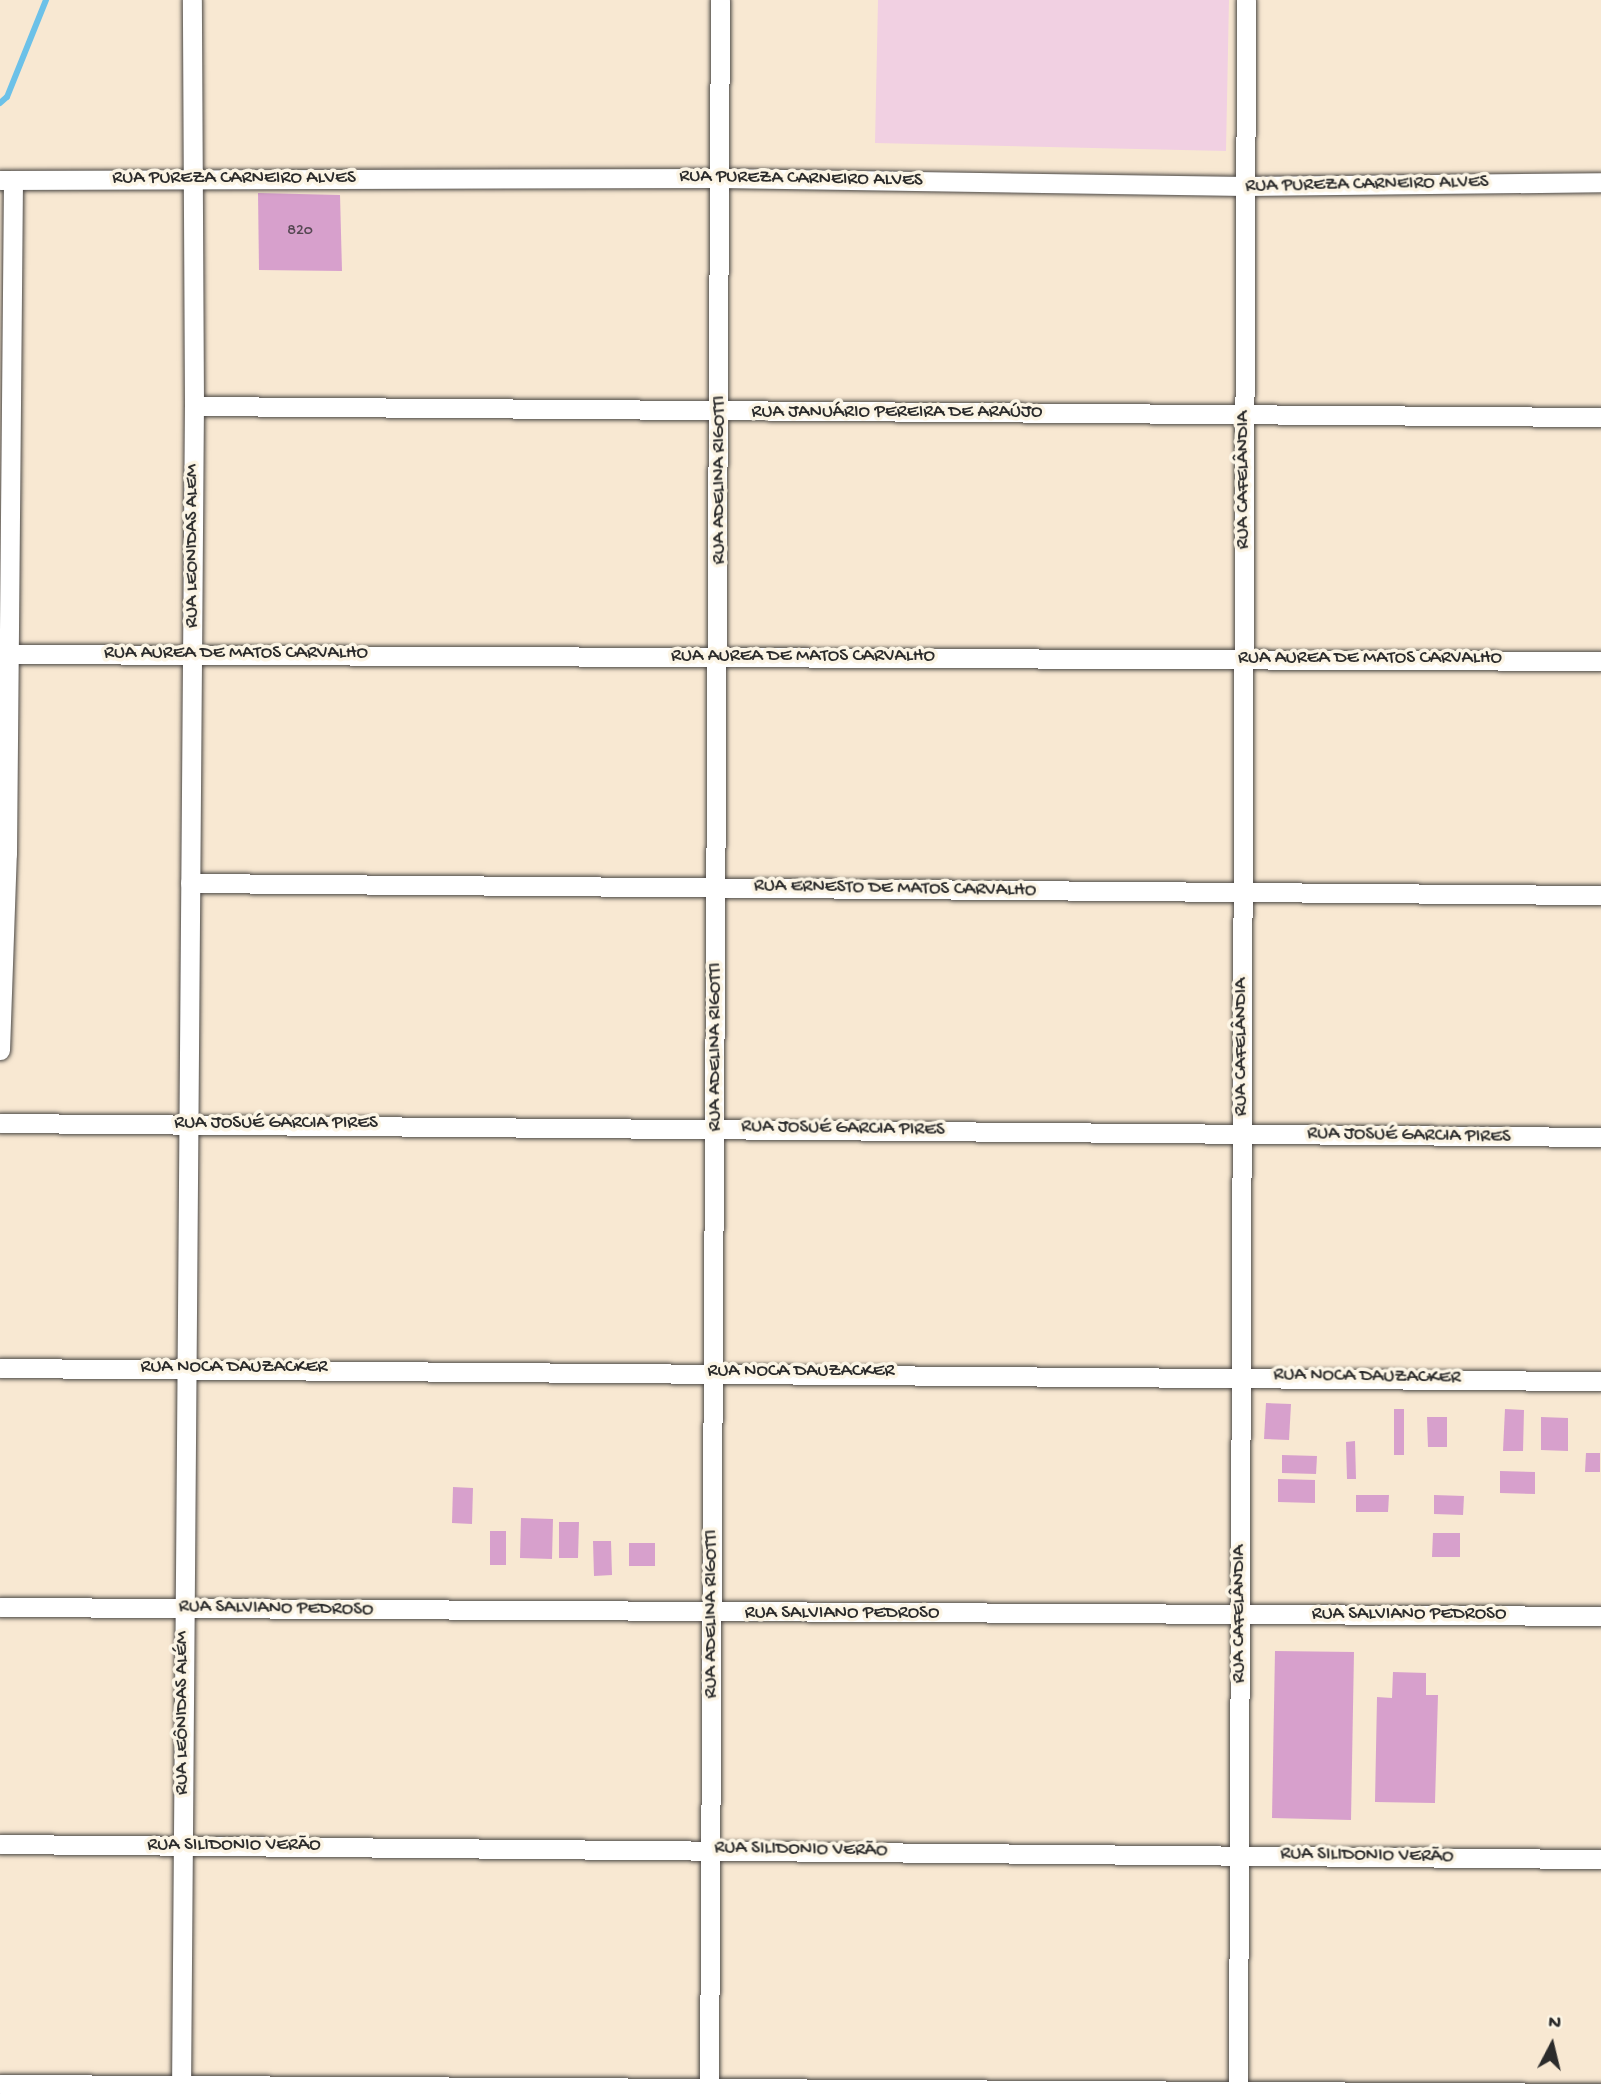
<!DOCTYPE html>
<html>
<head>
<meta charset="utf-8">
<style>
	body { margin:0 }
	#map { position:relative; width:1601px; height:2094px; overflow:hidden; background:#f8e8d2; font-family:"Gochi Hand",sans-serif }
	div>[style] { position:absolute }
	.built>* { inset:0; background:#f1d0e2 }
	.stream>* { height:6px; margin:-3px; padding:0 3px; transform-origin:3px; border-radius:3px; background:#6cc1e8 }
	.building>* { inset:0; background:#d7a0cc }
	.roads { filter:drop-shadow(0 0 2px #4a4744) drop-shadow(0 0 2px #4a4744) }
	.street>* { height:19px; margin:-9.5px; padding:0 9.5px; transform-origin:9.5px; border-radius:9.5px; background:#fff }
	span { translate:-50% -50%; white-space:nowrap; text-align:center; line-height:1.15; -webkit-text-stroke:7px #fcf5e5; paint-order:stroke }
	.number-label { font-size:16px; color:#564853 }
	.number-label span { -webkit-text-stroke-width:0 }
	.street-label { font-size:19px; color:#2b2b2b }
	.north { position:absolute; left:1517px; top:2010px; width:70px; height:70px; -webkit-text-stroke:5px #fcf5e5; paint-order:stroke; rotate:7deg; font-size:19px; font-weight:700; line-height:28px; text-align:center; color:#2b2b2b }
	.north::after { content:''; display:block; margin:auto; width:24px; height:32px; background:#2b2b2b; clip-path:polygon(50% 0,100% 100%,50% 72%,0 100%) }
</style>
</head>
<body>
<div id="map">
	<div class="built">
		<i style="clip-path:polygon(878px 0,1229px 0,1226px 151px,875px 143px)"></i>
	</div>
	<div class="stream">
		<i style="left:0;top:103px;width:9px;rotate:-41deg"></i>
		<i style="left:7px;top:97px;width:105px;rotate:-68.1deg"></i>
	</div>
	<div class="building">
		<i style="clip-path:polygon(258px 193px,340px 195px,342px 271px,259px 270px)"></i>
		<i style="clip-path:polygon(1266px 1403px,1291px 1404px,1289px 1440px,1264px 1439px)"></i>
		<i style="clip-path:polygon(1394px 1409px,1404px 1409px,1404px 1455px,1394px 1455px)"></i>
		<i style="clip-path:polygon(1505px 1409px,1524px 1410px,1523px 1451px,1503px 1451px)"></i>
		<i style="clip-path:polygon(1427px 1417px,1447px 1417px,1447px 1447px,1428px 1447px)"></i>
		<i style="clip-path:polygon(1541px 1417px,1568px 1418px,1568px 1451px,1541px 1450px)"></i>
		<i style="clip-path:polygon(1355px 1441px,1356px 1479px,1347px 1479px,1346px 1442px)"></i>
		<i style="clip-path:polygon(1586px 1453px,1600px 1453px,1600px 1472px,1585px 1472px)"></i>
		<i style="clip-path:polygon(1282px 1455px,1317px 1456px,1316px 1474px,1282px 1473px)"></i>
		<i style="clip-path:polygon(1500px 1471px,1535px 1472px,1535px 1494px,1500px 1493px)"></i>
		<i style="clip-path:polygon(1278px 1479px,1315px 1480px,1315px 1503px,1278px 1502px)"></i>
		<i style="clip-path:polygon(453px 1487px,473px 1488px,472px 1524px,452px 1523px)"></i>
		<i style="clip-path:polygon(1356px 1495px,1389px 1495px,1388px 1512px,1356px 1512px)"></i>
		<i style="clip-path:polygon(1434px 1495px,1464px 1496px,1463px 1515px,1434px 1514px)"></i>
		<i style="clip-path:polygon(521px 1518px,553px 1519px,552px 1559px,520px 1558px)"></i>
		<i style="clip-path:polygon(559px 1522px,579px 1522px,578px 1558px,559px 1558px)"></i>
		<i style="clip-path:polygon(490px 1531px,506px 1531px,506px 1565px,490px 1565px)"></i>
		<i style="clip-path:polygon(1433px 1533px,1460px 1533px,1460px 1557px,1432px 1557px)"></i>
		<i style="clip-path:polygon(593px 1541px,611px 1541px,612px 1575px,594px 1576px)"></i>
		<i style="clip-path:polygon(629px 1543px,655px 1543px,655px 1566px,629px 1566px)"></i>
		<i style="clip-path:polygon(1275px 1651px,1354px 1652px,1351px 1820px,1272px 1818px)"></i>
		<i style="clip-path:polygon(1393px 1672px,1426px 1673px,1426px 1695px,1438px 1695px,1435px 1803px,1375px 1802px,1377px 1697px,1392px 1698px)"></i>
	</div>
	<div class="roads">
		<div class="street">
			<i style="left:0;top:180px;width:720px;rotate:-0.16deg"></i>
			<i style="left:720px;top:178px;width:525px;rotate:0.87deg"></i>
			<i style="left:1245px;top:186px;width:356px;rotate:-0.6deg"></i>
			<i style="left:194px;top:406px;width:1407px;rotate:0.45deg"></i>
			<i style="left:5px;top:654px;width:1596px;rotate:0.25deg"></i>
			<i style="left:190px;top:883px;width:1411px;rotate:0.49deg"></i>
			<i style="left:0;top:1050px;width:196px;rotate:-88deg"></i>
			<i style="left:7px;top:854px;width:674px;rotate:-89.49deg"></i>
			<i style="left:0;top:1123px;width:1601px;rotate:0.5deg"></i>
			<i style="left:0;top:1368px;width:1601px;rotate:0.47deg"></i>
			<i style="left:0;top:1607px;width:1601px;rotate:0.32deg"></i>
			<i style="left:0;top:1844px;width:1601px;rotate:0.54deg"></i>
			<i style="left:0;top:2084px;width:1601px;rotate:0.32deg"></i>
			<i style="left:181px;top:2094px;width:1688px;rotate:-89.56deg"></i>
			<i style="left:194px;top:406px;width:406px;rotate:-90.3deg"></i>
			<i style="left:709px;top:2094px;width:2094px;rotate:-89.7deg"></i>
			<i style="left:1238px;top:2094px;width:2094px;rotate:-89.78deg"></i>
		</div>
	</div>
	<div class="number-label">
		<span style="left:300px;top:232px">820</span>
	</div>
	<div class="street-label">
		<span style="left:234px;top:179px">RUA PUREZA CARNEIRO ALVES</span>
		<span style="left:801px;top:179px;rotate:1deg">RUA PUREZA CARNEIRO ALVES</span>
		<span style="left:1367px;top:185px;rotate:-1deg">RUA PUREZA CARNEIRO ALVES</span>
		<span style="left:897px;top:413px">RUA JANUÁRIO PEREIRA DE ARAÚJO</span>
		<span style="left:720px;top:480px;rotate:-90deg">RUA ADELINA RIGOTTI</span>
		<span style="left:1244px;top:480px;rotate:-90deg">RUA CAFELÂNDIA</span>
		<span style="left:193px;top:546px;rotate:-90deg">RUA LEONIDAS ALEM</span>
		<span style="left:236px;top:654px">RUA AUREA DE MATOS CARVALHO</span>
		<span style="left:803px;top:657px">RUA AUREA DE MATOS CARVALHO</span>
		<span style="left:1370px;top:659px">RUA AUREA DE MATOS CARVALHO</span>
		<span style="left:895px;top:889px;rotate:1deg">RUA ERNESTO DE MATOS CARVALHO</span>
		<span style="left:716px;top:1047px;rotate:-90deg">RUA ADELINA RIGOTTI</span>
		<span style="left:1242px;top:1047px;rotate:-90deg">RUA CAFELÂNDIA</span>
		<span style="left:276px;top:1124px">RUA JOSUÉ GARCIA PIRES</span>
		<span style="left:843px;top:1129px;rotate:1deg">RUA JOSUÉ GARCIA PIRES</span>
		<span style="left:1409px;top:1136px;rotate:1deg">RUA JOSUÉ GARCIA PIRES</span>
		<span style="left:234px;top:1368px">RUA NOCA DAUZACKER</span>
		<span style="left:801px;top:1372px">RUA NOCA DAUZACKER</span>
		<span style="left:1367px;top:1377px;rotate:1deg">RUA NOCA DAUZACKER</span>
		<span style="left:276px;top:1609px;rotate:1deg">RUA SALVIANO PEDROSO</span>
		<span style="left:712px;top:1614px;rotate:-90deg">RUA ADELINA RIGOTTI</span>
		<span style="left:842px;top:1614px">RUA SALVIANO PEDROSO</span>
		<span style="left:1240px;top:1614px;rotate:-90deg">RUA CAFELÂNDIA</span>
		<span style="left:1409px;top:1615px">RUA SALVIANO PEDROSO</span>
		<span style="left:183px;top:1713px;rotate:-90deg">RUA LEÔNIDAS ALÉM</span>
		<span style="left:234px;top:1846px">RUA SILIDONIO VERÃO</span>
		<span style="left:801px;top:1850px;rotate:1deg">RUA SILIDONIO VERÃO</span>
		<span style="left:1367px;top:1856px;rotate:1deg">RUA SILIDONIO VERÃO</span>
	</div>
	<div class="north">N</div>
</div>
</body>
</html>
